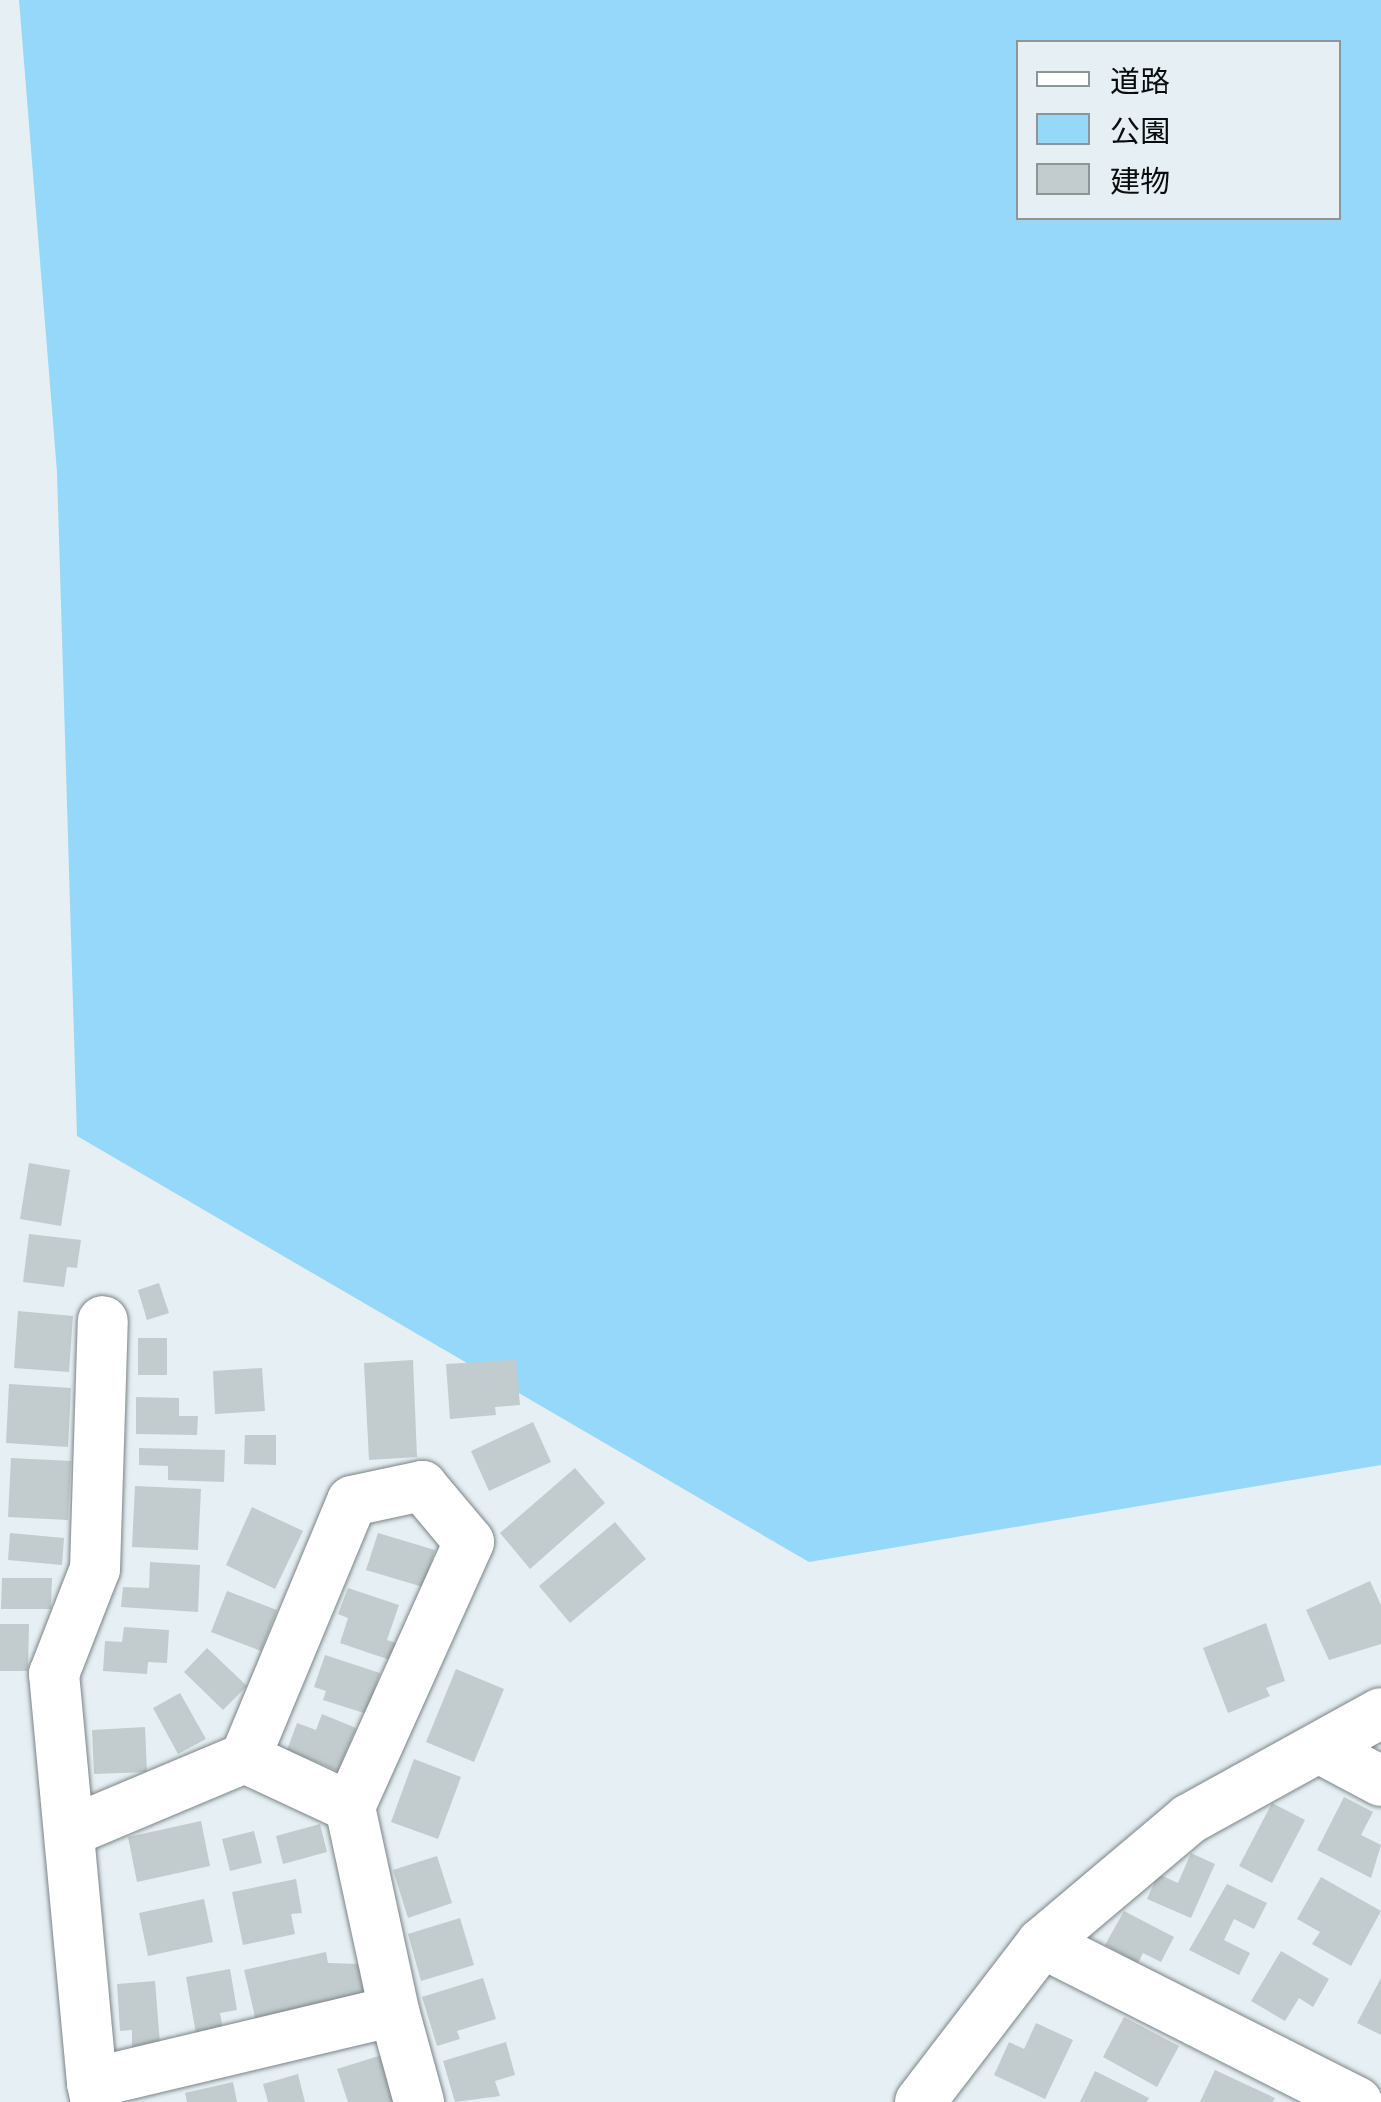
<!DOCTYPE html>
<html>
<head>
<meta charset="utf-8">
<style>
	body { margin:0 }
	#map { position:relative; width:1381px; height:2102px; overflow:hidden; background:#e6eff3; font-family:"PT Sans Narrow","Noto Sans JP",sans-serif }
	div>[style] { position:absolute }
	.green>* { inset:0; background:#95d8f9 }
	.building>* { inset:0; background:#c2cbcd }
	.roads { filter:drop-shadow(0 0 2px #7b8387) drop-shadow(0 0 2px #7b8387) }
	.street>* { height:50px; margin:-25px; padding:0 25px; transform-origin:25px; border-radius:25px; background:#fff }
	span { translate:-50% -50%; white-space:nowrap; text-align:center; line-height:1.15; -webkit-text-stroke:8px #e6eff3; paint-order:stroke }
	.legend { position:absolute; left:1016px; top:40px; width:325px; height:180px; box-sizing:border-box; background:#e6eff3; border:2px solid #8e9597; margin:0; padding:12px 18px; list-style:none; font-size:30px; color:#0a0d0e }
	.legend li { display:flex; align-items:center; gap:20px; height:50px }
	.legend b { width:50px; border:2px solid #8e9597 }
</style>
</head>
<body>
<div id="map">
	<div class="green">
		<i style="clip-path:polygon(evenodd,19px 0,1381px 0,1381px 1465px,809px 1562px,77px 1136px,57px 472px,19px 0,1018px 42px,1338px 42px,1338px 218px,1018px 218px,1018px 42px)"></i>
	</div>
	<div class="building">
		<i style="clip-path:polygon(29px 1163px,70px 1170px,61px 1226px,20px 1219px)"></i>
		<i style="clip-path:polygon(29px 1234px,81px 1240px,77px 1268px,67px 1267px,64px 1287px,23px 1282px)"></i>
		<i style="clip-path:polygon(159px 1283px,169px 1313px,147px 1320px,138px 1290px)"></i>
		<i style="clip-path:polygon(18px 1311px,73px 1316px,69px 1372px,14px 1368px)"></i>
		<i style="clip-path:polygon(138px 1338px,167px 1338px,167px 1375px,138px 1375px)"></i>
		<i style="clip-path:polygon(413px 1360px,417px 1457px,369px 1460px,364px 1363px)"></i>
		<i style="clip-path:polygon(516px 1360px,520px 1405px,495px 1407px,496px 1415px,450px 1419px,446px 1364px)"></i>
		<i style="clip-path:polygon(262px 1368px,265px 1411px,215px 1414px,213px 1371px)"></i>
		<i style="clip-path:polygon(9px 1384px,71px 1388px,68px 1447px,6px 1443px)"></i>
		<i style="clip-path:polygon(136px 1397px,179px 1398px,179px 1416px,198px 1416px,197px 1435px,136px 1434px)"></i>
		<i style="clip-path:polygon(533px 1422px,551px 1462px,489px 1491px,471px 1451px)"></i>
		<i style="clip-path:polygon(245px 1435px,276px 1435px,276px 1465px,244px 1464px)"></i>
		<i style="clip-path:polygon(139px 1448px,225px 1450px,224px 1482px,168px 1480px,168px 1466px,139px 1465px)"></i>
		<i style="clip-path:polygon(11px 1458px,71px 1461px,68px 1520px,8px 1517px)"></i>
		<i style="clip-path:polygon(575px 1468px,605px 1503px,530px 1569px,500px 1533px)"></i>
		<i style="clip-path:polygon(135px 1486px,201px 1489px,198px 1550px,132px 1547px)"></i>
		<i style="clip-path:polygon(252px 1507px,303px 1531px,275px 1589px,226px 1565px)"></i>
		<i style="clip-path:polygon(615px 1522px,646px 1559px,570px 1623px,539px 1586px)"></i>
		<i style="clip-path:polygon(10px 1533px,64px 1538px,62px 1565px,8px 1560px)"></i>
		<i style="clip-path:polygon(378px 1533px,435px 1550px,423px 1587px,366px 1570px)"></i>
		<i style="clip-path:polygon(150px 1562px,200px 1565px,198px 1612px,121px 1607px,123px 1587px,149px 1588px)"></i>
		<i style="clip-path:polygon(2px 1578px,52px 1578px,51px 1609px,1px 1609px)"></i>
		<i style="clip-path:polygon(1370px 1581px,1381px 1605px,1381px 1644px,1329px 1660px,1306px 1610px)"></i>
		<i style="clip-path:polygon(348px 1588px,399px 1605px,387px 1640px,396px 1643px,390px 1660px,340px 1643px,348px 1618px,338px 1614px)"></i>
		<i style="clip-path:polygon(227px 1591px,277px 1610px,261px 1651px,211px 1632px)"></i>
		<i style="clip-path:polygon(1266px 1623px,1285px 1681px,1266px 1688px,1270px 1696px,1228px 1713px,1203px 1648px)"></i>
		<i style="clip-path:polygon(0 1624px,29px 1624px,28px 1671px,0 1671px)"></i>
		<i style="clip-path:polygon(124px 1627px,169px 1630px,167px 1663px,148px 1662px,147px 1674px,103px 1671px,105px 1641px,122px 1642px)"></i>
		<i style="clip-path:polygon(207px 1648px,247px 1686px,223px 1710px,184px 1672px)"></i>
		<i style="clip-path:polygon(325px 1655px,380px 1673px,367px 1714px,323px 1700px,326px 1691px,314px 1687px)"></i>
		<i style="clip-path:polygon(456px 1669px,504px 1689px,474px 1762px,426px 1742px)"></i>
		<i style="clip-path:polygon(180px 1693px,206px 1739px,178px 1754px,153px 1708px)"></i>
		<i style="clip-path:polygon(322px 1714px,356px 1728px,338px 1771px,287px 1750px,297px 1723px,316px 1730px)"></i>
		<i style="clip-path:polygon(145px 1727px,147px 1772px,94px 1774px,92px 1730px)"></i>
		<i style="clip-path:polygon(414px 1759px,461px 1777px,438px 1839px,391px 1822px)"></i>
		<i style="clip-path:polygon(1344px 1797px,1373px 1812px,1361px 1835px,1381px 1845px,1371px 1878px,1317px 1850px)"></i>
		<i style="clip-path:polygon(1272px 1803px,1305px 1820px,1272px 1883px,1239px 1866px)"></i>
		<i style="clip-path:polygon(201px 1821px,210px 1866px,137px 1882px,128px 1837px)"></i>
		<i style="clip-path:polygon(320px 1824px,327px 1852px,283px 1864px,276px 1836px)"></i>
		<i style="clip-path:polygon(254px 1831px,262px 1863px,230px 1871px,222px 1839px)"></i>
		<i style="clip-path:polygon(1191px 1853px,1215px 1864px,1191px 1918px,1147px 1899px,1158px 1874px,1178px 1883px)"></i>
		<i style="clip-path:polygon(437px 1856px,452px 1903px,408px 1918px,393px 1870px)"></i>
		<i style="clip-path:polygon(1321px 1877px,1381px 1911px,1351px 1966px,1312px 1944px,1320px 1932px,1297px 1919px)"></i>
		<i style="clip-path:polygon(296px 1879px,302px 1913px,291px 1914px,295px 1934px,243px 1945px,232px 1892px)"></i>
		<i style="clip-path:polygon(1227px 1884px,1267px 1903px,1254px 1929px,1234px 1919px,1224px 1940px,1250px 1953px,1239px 1975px,1189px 1950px)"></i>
		<i style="clip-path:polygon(204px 1899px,213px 1942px,148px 1956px,139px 1913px)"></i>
		<i style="clip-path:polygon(1124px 1911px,1174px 1937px,1161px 1962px,1143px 1953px,1138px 1963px,1105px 1945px)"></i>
		<i style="clip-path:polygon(460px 1918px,474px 1965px,421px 1981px,408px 1934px)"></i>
		<i style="clip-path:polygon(1281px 1951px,1329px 1979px,1313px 2007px,1299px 1998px,1285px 2021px,1251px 2001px)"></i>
		<i style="clip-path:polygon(326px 1952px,328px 1963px,358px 1964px,365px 1996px,256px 2021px,244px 1970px)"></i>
		<i style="clip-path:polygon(230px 1969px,237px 2010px,220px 2013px,223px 2029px,196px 2034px,186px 1977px)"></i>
		<i style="clip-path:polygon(483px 1978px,496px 2019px,457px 2031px,460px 2039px,437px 2046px,422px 1997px)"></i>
		<i style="clip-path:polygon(1381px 1978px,1381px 2035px,1357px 2023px)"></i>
		<i style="clip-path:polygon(155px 1981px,160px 2044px,132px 2047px,132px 2030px,120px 2031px,117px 1984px)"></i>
		<i style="clip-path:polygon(1124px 2017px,1179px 2046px,1157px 2087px,1103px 2057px)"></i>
		<i style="clip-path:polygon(1036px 2023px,1073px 2040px,1045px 2099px,994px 2075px,1009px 2042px,1024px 2049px)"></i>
		<i style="clip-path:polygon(506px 2042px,515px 2075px,495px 2081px,500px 2096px,455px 2102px,443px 2061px)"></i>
		<i style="clip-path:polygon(382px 2055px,397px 2102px,348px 2102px,337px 2069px)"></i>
		<i style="clip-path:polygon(1215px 2070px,1275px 2098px,1273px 2102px,1200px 2102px)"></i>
		<i style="clip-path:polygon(1095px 2071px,1149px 2098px,1147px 2102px,1080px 2102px)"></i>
		<i style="clip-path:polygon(298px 2074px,305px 2102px,268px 2102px,263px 2084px)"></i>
		<i style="clip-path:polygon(233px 2082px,237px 2102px,187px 2102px,185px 2093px)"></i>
	</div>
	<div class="roads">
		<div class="street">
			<i style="left:1321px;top:1749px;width:68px;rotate:28.1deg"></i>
			<i style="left:245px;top:1758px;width:116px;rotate:25deg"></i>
			<i style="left:71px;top:1831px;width:189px;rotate:-22.8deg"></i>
			<i style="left:245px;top:1758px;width:278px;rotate:-67.4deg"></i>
			<i style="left:352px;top:1501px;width:72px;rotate:-12.1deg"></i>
			<i style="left:422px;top:1486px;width:73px;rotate:50deg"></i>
			<i style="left:469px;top:1542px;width:290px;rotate:114.2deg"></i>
			<i style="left:350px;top:1807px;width:209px;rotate:77.8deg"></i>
			<i style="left:1042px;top:1943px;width:353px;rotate:26.8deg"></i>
			<i style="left:92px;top:2083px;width:411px;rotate:-95.3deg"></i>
			<i style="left:54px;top:1674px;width:113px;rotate:-68.7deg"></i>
			<i style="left:95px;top:1569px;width:248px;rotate:-88.2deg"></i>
			<i style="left:96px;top:2102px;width:19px;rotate:-102deg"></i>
			<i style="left:92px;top:2083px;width:310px;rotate:-13.4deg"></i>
			<i style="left:394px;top:2011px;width:94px;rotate:74.6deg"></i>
			<i style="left:920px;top:2102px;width:200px;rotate:-52.5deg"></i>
			<i style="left:1042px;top:1943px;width:192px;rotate:-40.1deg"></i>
			<i style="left:1189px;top:1819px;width:219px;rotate:-28.9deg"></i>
		</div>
	</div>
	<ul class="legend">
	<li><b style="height:12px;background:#fff"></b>道路</li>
	<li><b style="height:28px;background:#95d8f9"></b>公園</li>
	<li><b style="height:28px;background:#c2cbcd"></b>建物</li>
	</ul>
</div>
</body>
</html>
